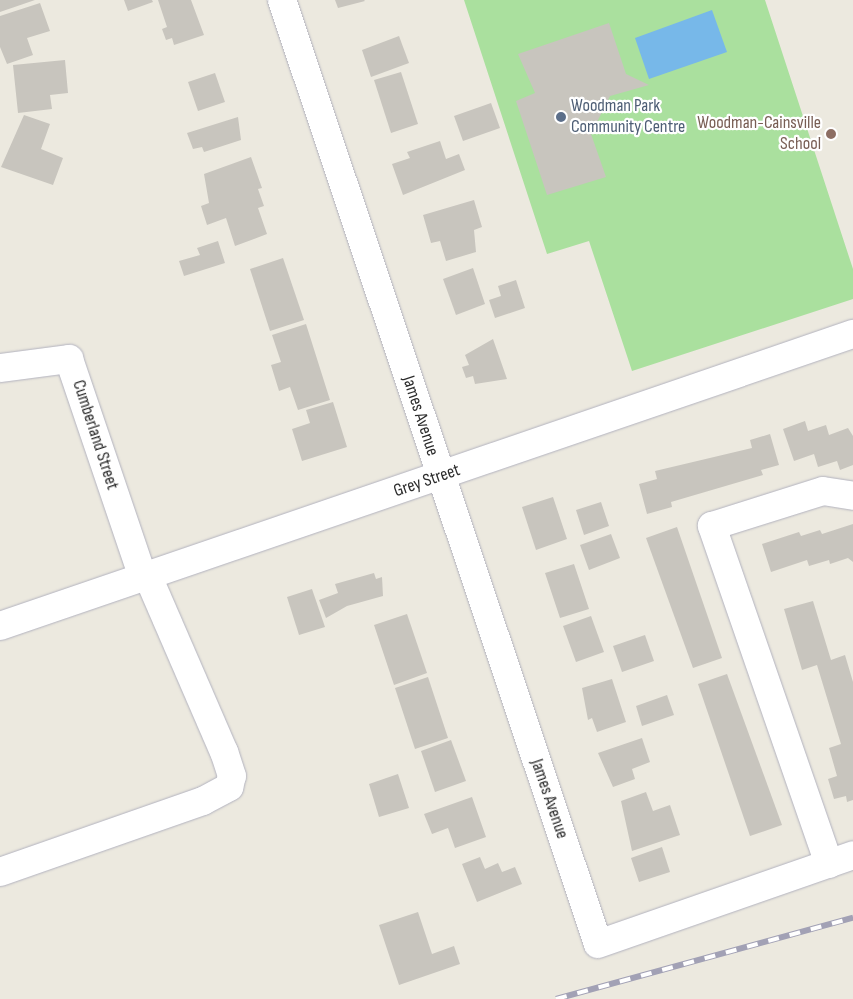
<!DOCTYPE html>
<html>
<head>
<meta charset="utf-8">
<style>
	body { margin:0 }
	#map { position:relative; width:853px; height:999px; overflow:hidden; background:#ece9df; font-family:"Sofia Sans Condensed",sans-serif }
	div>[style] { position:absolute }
	.green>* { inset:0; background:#aae09e }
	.water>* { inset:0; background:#77b8e9 }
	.building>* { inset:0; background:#c8c5be }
	.roads { filter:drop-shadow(0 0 1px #b2b2be) drop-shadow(0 0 1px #b2b2be) }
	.minor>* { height:28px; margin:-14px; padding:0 14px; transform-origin:14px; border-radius:14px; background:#fff }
	.rail>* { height:5.5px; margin-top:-2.75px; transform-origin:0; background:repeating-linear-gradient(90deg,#fff 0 11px,#a2a1b5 0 22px); box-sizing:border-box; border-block:1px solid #a2a1b5 }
	.dots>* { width:14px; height:14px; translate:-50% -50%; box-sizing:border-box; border:2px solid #fff; border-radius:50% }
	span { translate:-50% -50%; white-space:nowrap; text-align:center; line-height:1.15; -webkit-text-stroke:4.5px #fff; paint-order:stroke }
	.service-label { font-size:18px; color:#4e5e75 }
	.left { translate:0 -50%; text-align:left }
	.education-label { font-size:18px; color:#785e54 }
	.right { translate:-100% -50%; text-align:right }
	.street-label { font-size:18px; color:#2c2c2c }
</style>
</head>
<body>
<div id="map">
	<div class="green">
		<i style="clip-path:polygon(464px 0,765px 0,853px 269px,853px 299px,632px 371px,589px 241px,547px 254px)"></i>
	</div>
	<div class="water">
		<i style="clip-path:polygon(712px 10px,727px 52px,649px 79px,635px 38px)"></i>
	</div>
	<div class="building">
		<i style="clip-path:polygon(0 0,35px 0,0 12px)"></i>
		<i style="clip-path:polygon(124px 0,152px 0,153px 2px,128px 11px)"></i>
		<i style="clip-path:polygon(158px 0,191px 0,204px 35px,174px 45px,172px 38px,166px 40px,162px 29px,167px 27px)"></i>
		<i style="clip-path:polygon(335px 0,364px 0,365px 1px,338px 8px)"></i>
		<i style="clip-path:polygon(40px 3px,50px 31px,27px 38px,33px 55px,7px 64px,0 47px,0 16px)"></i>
		<i style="clip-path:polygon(609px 23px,626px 74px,649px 85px,610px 96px,591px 134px,606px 177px,547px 195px,516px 101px,535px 93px,518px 54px)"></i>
		<i style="clip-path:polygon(399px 36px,409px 63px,371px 77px,362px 50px)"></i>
		<i style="clip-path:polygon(65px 60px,68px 93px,50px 95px,52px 109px,18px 113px,13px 65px)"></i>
		<i style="clip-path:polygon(401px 72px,418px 124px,391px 133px,374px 80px)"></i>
		<i style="clip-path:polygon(215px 73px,225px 102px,198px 111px,188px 82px)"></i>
		<i style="clip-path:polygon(491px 103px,500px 128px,463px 141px,454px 116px)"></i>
		<i style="clip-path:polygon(24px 115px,50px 124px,41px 149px,63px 158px,53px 185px,1px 167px)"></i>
		<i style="clip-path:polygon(238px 117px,241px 140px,204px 152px,202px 147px,193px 149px,187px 133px)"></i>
		<i style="clip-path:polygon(440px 141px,446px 159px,459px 154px,465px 170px,403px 195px,392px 164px,410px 158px,407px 152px)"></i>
		<i style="clip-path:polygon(251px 157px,262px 188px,258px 189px,264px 206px,258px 208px,267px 234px,235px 246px,226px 218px,207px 225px,201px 206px,209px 203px,204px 174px)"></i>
		<i style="clip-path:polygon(474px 200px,482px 227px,474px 230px,476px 252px,446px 261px,440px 241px,431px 243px,423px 215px)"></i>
		<i style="clip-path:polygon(218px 241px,225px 263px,184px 276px,179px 261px,200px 255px,197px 248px)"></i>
		<i style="clip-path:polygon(283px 258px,304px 320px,270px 331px,250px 269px)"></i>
		<i style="clip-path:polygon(473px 268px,485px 304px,456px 315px,443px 279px)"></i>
		<i style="clip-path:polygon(516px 280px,525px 308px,495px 318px,489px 300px,501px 296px,498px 286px)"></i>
		<i style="clip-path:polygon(306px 324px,330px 400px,298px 410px,290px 387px,279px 391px,271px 365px,281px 362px,272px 335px)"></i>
		<i style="clip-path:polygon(493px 339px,507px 379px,475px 384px,473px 376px,466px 378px,462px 367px,469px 365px,465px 355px)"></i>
		<i style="clip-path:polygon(333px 402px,347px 447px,302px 461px,292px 429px,310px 423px,306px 410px)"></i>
		<i style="clip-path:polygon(805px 421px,808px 431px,826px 425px,829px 435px,848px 428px,853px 436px,853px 465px,840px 470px,837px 461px,818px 467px,814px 454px,794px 461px,783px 429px)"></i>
		<i style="clip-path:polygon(770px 434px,779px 465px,761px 470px,763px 475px,671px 502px,672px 507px,647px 514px,639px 484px,657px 479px,655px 471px,752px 448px,750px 440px)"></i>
		<i style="clip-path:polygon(553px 497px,567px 539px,536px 550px,522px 507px)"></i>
		<i style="clip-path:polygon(601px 502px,609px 526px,584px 535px,576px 510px)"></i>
		<i style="clip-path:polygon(853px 524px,853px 562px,848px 558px,830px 564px,829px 560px,809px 566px,807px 560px,771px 572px,762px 544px,799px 532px,801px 536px,820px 530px,822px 534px)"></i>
		<i style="clip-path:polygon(677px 527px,722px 658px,693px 668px,646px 538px)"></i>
		<i style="clip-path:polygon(611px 534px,620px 558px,589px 570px,580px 545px)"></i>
		<i style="clip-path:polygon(574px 564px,589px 609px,560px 618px,545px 573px)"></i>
		<i style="clip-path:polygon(374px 573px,376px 579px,382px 577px,383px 596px,347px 606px,326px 618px,319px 600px,338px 593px,335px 584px)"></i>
		<i style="clip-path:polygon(312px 589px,325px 627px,299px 635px,287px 597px)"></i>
		<i style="clip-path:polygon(813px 601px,831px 660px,845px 655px,853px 682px,853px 800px,847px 802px,846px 796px,834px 799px,828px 779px,837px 776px,829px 748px,841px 744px,817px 665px,802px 670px,784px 609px)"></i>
		<i style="clip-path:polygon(407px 614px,427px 673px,394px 685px,374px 625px)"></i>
		<i style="clip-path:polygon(591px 616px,604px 652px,576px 662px,563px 626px)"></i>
		<i style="clip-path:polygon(645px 635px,654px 661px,622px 672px,613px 646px)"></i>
		<i style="clip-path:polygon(727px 674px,782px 825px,750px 836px,698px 684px)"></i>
		<i style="clip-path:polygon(428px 677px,448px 738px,415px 749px,395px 688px)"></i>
		<i style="clip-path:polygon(612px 679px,626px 722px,597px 732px,592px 718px,588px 720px,582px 688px)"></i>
		<i style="clip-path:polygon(667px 695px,674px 715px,642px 726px,636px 706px)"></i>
		<i style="clip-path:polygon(642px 738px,650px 762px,632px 769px,635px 779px,613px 787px,598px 753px)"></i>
		<i style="clip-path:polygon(451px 740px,466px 781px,435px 792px,421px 751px)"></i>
		<i style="clip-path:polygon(398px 774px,409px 808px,379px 817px,369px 784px)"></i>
		<i style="clip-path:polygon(646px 792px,653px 811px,670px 805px,680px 835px,632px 851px,621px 801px)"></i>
		<i style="clip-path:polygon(472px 797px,486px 837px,455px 848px,448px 828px,432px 834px,424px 814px)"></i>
		<i style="clip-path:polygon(662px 847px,670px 872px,639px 882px,631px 858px)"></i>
		<i style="clip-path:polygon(480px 857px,485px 869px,498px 863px,502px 872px,515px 867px,522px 884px,477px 902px,462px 864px)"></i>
		<i style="clip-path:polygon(418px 912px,432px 954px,454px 946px,460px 964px,399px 985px,379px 925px)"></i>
	</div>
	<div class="roads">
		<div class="minor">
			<i style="left:282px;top:0;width:995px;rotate:71.49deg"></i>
			<i style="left:598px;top:944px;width:270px;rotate:-19.2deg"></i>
			<i style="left:0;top:368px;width:70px;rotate:-7.4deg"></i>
			<i style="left:69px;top:359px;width:231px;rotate:71.3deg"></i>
			<i style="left:0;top:626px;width:902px;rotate:-18.9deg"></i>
			<i style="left:829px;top:864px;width:358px;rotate:-109.1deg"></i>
			<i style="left:712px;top:526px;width:116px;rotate:-17.5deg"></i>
			<i style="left:823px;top:491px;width:30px;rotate:9deg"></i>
			<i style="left:0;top:872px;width:215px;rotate:-19.3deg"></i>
			<i style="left:203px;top:801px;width:30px;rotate:-28deg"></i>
			<i style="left:229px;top:787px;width:11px;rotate:-75deg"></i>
			<i style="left:232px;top:776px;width:25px;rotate:-108deg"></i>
			<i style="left:224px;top:752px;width:192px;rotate:-113.4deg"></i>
		</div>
	</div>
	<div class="rail">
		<i style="left:556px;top:999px;width:308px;rotate:-15.3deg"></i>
	</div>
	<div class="dots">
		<i style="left:561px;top:117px;background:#5c6f8a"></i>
		<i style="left:831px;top:134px;background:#8d6e63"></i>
	</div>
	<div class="service-label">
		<span class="left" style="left:571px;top:117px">Woodman Park<br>Community Centre</span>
	</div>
	<div class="education-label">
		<span class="right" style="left:821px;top:134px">Woodman-Cainsville<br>School</span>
	</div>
	<div class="street-label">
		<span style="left:420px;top:416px;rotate:72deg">James Avenue</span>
		<span style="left:95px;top:435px;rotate:72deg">Cumberland Street</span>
		<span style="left:427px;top:481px;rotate:-19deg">Grey Street</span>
		<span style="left:549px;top:799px;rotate:71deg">James Avenue</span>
	</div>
</div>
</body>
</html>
